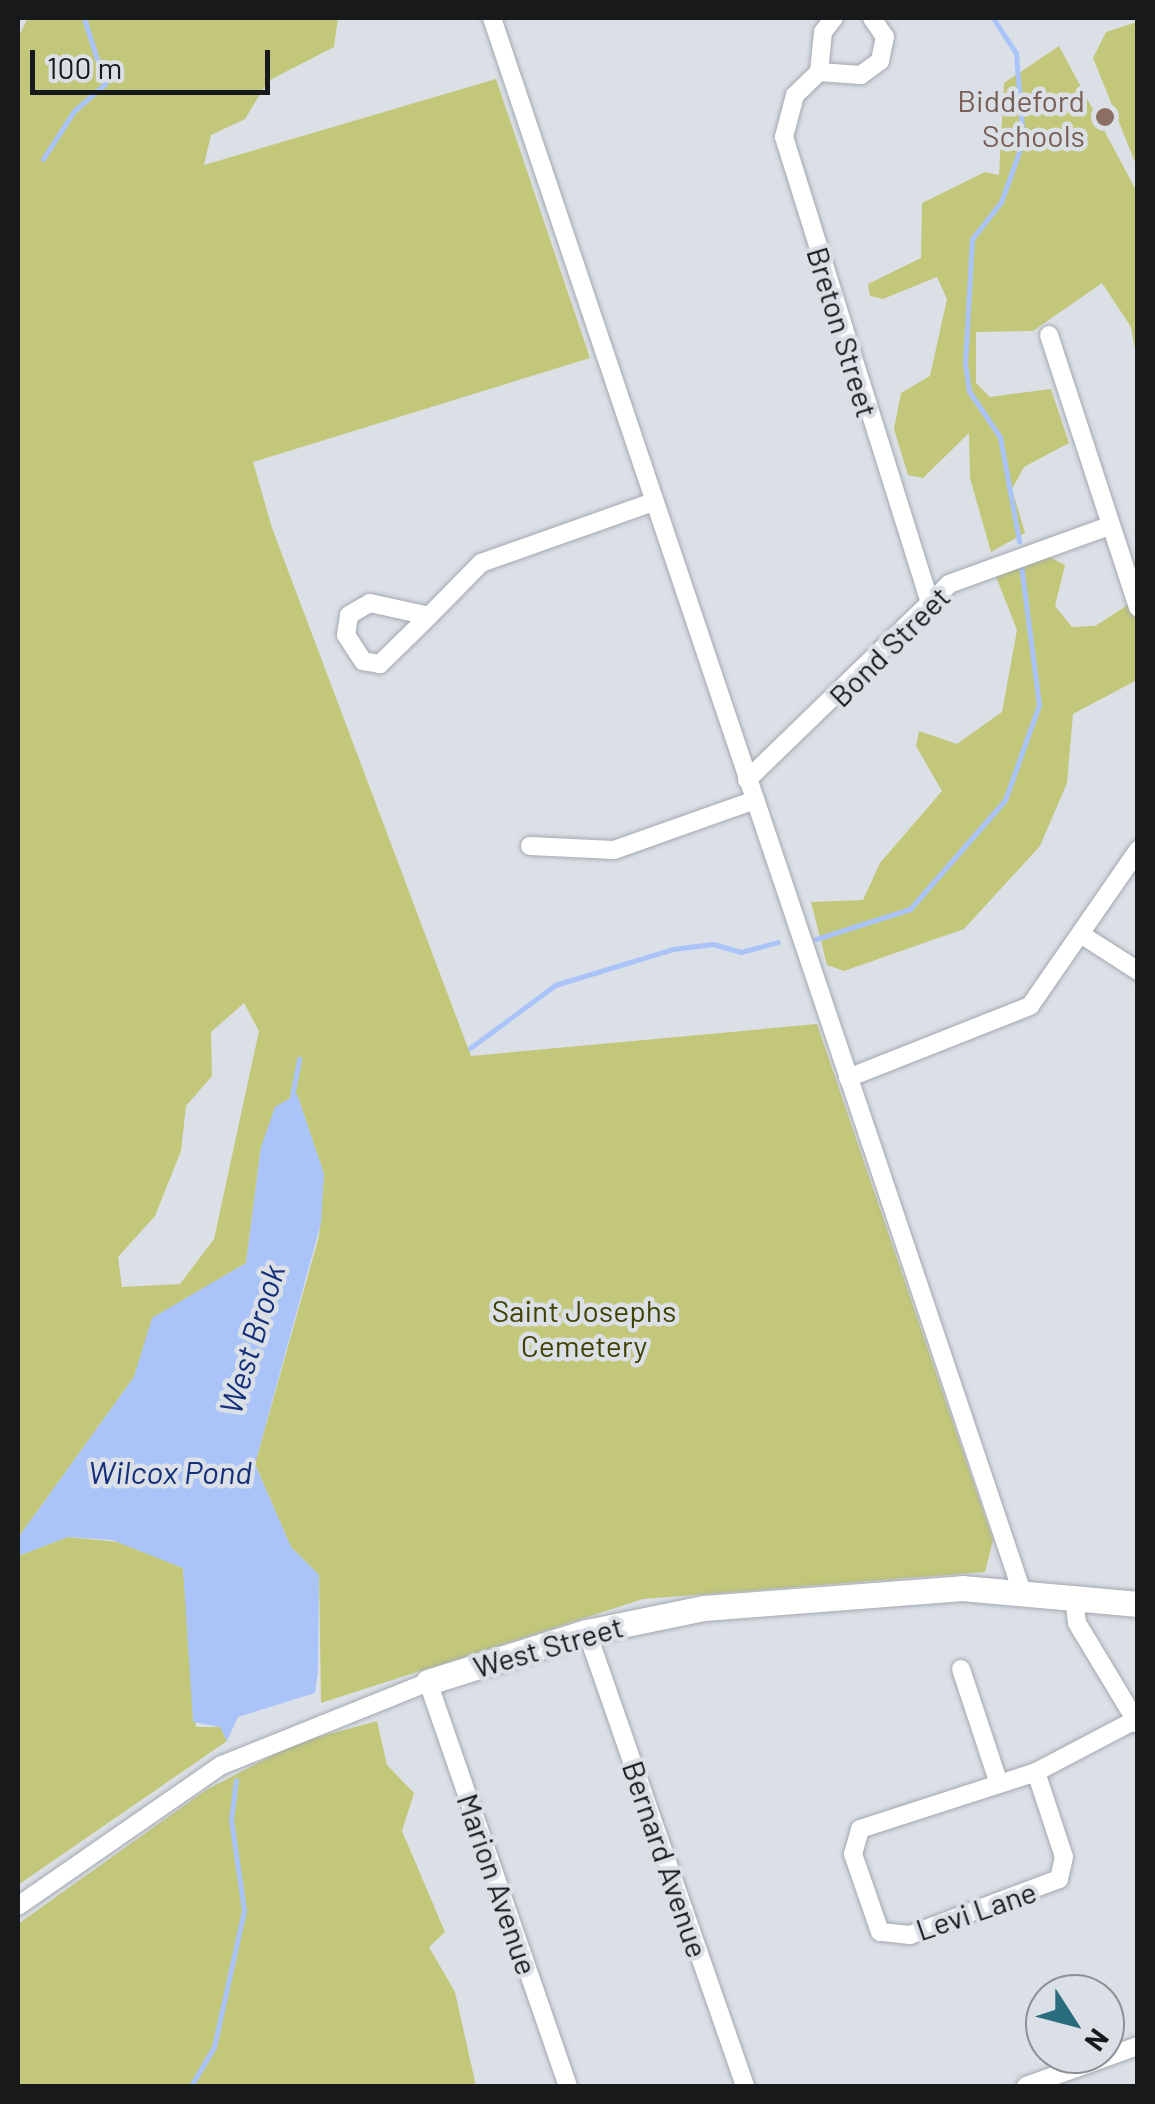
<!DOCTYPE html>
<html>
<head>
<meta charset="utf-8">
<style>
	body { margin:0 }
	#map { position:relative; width:1155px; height:2104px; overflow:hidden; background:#dbe0e7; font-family:Barlow,sans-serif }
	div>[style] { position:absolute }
	.green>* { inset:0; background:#c2c77a }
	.water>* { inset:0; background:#aac3f9 }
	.stream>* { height:5px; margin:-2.5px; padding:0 2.5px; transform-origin:2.5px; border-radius:2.5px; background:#aac3f9 }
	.roads { filter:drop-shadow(0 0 2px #a3a8af) drop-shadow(0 0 2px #a3a8af) }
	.street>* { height:18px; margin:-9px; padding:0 9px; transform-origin:9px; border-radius:9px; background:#fff }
	.secondary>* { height:25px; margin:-12.5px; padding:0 12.5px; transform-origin:12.5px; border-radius:12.5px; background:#fff }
	.dots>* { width:28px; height:28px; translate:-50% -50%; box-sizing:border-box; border:5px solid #dbe0e7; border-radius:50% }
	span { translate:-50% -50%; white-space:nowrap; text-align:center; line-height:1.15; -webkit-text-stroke:9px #dbe0e7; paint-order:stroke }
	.education-label { font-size:30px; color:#785e54 }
	.right { translate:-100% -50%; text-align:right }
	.street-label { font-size:30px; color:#17191b }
	.park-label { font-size:30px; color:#3f4100 }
	.water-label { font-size:32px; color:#15307b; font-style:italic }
	.frame { position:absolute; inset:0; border:20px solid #17191b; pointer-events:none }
	.north { position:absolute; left:1025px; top:1974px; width:100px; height:100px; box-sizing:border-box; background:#dbe0e7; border:2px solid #8d9095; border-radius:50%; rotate:126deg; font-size:28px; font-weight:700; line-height:40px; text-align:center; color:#17191b }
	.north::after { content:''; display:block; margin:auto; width:35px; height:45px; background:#286c7d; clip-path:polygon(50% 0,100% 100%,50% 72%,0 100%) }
	.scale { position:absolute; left:30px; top:50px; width:240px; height:45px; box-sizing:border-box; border:5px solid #17191b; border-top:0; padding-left:12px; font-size:30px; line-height:35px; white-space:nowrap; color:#17191b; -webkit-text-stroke:8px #dbe0e7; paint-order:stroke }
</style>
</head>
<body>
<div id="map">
	<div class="green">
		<i style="clip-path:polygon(evenodd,28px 18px,338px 18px,334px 47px,268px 81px,245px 119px,211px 135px,204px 165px,496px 79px,590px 358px,253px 462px,272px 528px,471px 1056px,817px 1024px,993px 1540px,985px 1572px,643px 1599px,321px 1703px,319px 1575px,291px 1547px,255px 1464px,319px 1236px,324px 1174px,297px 1094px,261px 1147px,246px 1263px,153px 1318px,134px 1377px,18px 1538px,18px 38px,28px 18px,244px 1003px,259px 1031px,214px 1239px,180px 1284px,122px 1287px,118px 1257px,155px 1216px,181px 1151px,186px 1106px,212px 1076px,211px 1032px,244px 1003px)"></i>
		<i style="clip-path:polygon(1137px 22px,1138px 22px,1137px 167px,1093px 58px,1106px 32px)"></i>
		<i style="clip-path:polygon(1059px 46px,1137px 192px,1137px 361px,1131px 327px,1102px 283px,1033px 331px,976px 332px,976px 383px,990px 397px,1051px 389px,1069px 443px,1024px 467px,1012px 489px,1025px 533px,991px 552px,970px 478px,969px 433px,923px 478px,908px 475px,894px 429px,901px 393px,930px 376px,947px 299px,937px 277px,883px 299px,870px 296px,868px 284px,921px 258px,922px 203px,985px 172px,999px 175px,1004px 83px)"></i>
		<i style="clip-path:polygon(1046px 555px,1065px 565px,1055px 606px,1072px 627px,1095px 626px,1137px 599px,1137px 680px,1073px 714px,1067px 783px,1040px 846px,964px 929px,844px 971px,827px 965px,811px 902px,863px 900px,880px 863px,942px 791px,916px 746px,919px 731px,957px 744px,1002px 712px,1017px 630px,995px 574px)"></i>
		<i style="clip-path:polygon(68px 1537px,119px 1542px,183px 1568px,196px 1727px,220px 1727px,227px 1741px,18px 1885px,18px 1556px)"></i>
		<i style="clip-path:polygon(377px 1721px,387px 1765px,414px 1793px,402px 1831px,445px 1932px,429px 1947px,455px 1992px,476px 2086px,18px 2086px,18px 1924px,206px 1790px,296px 1743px)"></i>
	</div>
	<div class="water">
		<i style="clip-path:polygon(297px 1094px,324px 1174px,321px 1223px,255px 1464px,291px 1547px,319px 1575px,318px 1672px,315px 1693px,238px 1717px,227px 1741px,220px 1727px,193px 1722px,183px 1568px,112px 1540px,68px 1537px,18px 1556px,18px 1538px,134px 1377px,152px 1318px,246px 1263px,261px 1147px,275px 1107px)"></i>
	</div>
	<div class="stream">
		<i style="left:993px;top:18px;width:42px;rotate:56.7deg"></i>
		<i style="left:1016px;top:53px;width:88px;rotate:85.5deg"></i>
		<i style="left:1023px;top:141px;width:65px;rotate:109.8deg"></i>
		<i style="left:1001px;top:202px;width:47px;rotate:128.1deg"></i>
		<i style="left:972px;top:239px;width:124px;rotate:93.2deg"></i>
		<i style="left:965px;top:363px;width:28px;rotate:82deg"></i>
		<i style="left:969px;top:391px;width:55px;rotate:56deg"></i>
		<i style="left:1000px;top:437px;width:106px;rotate:79.6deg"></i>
		<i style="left:43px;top:159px;width:57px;rotate:-57.1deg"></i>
		<i style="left:74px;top:111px;width:41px;rotate:-41.1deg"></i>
		<i style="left:105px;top:84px;width:69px;rotate:-107.7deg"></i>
		<i style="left:816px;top:939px;width:99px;rotate:-17.7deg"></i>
		<i style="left:910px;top:909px;width:145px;rotate:-48.9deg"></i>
		<i style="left:1005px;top:800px;width:101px;rotate:-70.3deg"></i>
		<i style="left:1039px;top:705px;width:142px;rotate:-97.3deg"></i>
		<i style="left:470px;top:1048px;width:106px;rotate:-36.5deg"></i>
		<i style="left:555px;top:985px;width:123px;rotate:-17deg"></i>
		<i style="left:673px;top:949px;width:40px;rotate:-7.1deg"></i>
		<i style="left:713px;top:944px;width:29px;rotate:16deg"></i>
		<i style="left:741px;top:952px;width:38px;rotate:-15deg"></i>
		<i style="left:292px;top:1096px;width:38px;rotate:-79deg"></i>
		<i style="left:191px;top:2086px;width:45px;rotate:-59.5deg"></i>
		<i style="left:214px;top:2047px;width:140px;rotate:-77.6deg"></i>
		<i style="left:244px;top:1910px;width:91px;rotate:-98.2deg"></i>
		<i style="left:231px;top:1820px;width:40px;rotate:-82.9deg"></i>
	</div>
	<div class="roads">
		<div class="street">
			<i style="left:492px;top:18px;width:1658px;rotate:71.39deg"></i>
			<i style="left:872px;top:18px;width:23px;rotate:56deg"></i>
			<i style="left:885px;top:37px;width:25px;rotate:102deg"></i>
			<i style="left:880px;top:61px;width:24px;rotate:144deg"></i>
			<i style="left:861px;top:75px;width:42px;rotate:-175.9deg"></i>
			<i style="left:819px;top:72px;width:33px;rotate:136deg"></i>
			<i style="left:795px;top:95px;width:43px;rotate:104.7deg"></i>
			<i style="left:784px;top:137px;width:484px;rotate:72.6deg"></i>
			<i style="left:819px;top:72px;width:40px;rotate:-84.3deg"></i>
			<i style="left:823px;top:32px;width:18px;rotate:-52deg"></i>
			<i style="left:1049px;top:335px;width:287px;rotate:71.9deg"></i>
			<i style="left:370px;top:603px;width:60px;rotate:12.4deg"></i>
			<i style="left:429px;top:616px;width:69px;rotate:135.6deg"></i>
			<i style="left:380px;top:664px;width:17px;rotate:-170deg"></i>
			<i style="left:363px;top:661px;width:31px;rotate:-123deg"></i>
			<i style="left:346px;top:635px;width:20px;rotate:-81deg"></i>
			<i style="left:349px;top:615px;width:24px;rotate:-30deg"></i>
			<i style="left:429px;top:616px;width:74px;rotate:-45.5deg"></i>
			<i style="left:481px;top:563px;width:182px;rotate:-19.5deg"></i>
			<i style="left:747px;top:780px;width:281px;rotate:-44.1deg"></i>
			<i style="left:949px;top:584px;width:170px;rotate:-19.9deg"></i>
			<i style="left:530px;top:846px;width:84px;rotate:2.7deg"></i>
			<i style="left:614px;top:850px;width:150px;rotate:-19.5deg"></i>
			<i style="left:1082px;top:935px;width:67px;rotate:32.7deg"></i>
			<i style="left:848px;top:1078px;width:196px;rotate:-21.6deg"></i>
			<i style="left:1030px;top:1006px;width:190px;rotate:-55.3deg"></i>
			<i style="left:1074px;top:1595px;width:28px;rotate:84deg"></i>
			<i style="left:1077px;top:1623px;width:118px;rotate:58.9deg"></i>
			<i style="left:587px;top:1632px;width:481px;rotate:70.8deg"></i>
			<i style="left:961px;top:1669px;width:121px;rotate:71.7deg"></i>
			<i style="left:1036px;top:1772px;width:89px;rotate:71.8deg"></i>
			<i style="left:1064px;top:1857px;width:23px;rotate:103deg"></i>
			<i style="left:1059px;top:1879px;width:159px;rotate:159.4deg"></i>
			<i style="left:910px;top:1935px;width:30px;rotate:-174deg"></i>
			<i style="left:880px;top:1932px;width:83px;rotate:-109.1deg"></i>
			<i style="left:853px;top:1854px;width:26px;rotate:-74deg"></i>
			<i style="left:860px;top:1829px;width:185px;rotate:-17.9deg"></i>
			<i style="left:1036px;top:1772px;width:112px;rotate:-27.7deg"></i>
			<i style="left:18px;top:1906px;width:248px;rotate:-34.7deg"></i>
			<i style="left:222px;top:1765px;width:222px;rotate:-21.9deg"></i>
			<i style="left:428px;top:1682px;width:428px;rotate:70.9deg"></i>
			<i style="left:1026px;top:2086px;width:119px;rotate:-19.7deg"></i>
		</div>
		<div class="secondary">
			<i style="left:428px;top:1682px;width:167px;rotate:-17.5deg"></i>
			<i style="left:587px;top:1632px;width:119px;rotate:-11.6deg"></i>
			<i style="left:704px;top:1608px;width:259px;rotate:-4.4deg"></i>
			<i style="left:962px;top:1588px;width:177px;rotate:5.2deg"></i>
		</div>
	</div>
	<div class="dots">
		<i style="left:1105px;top:117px;background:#8d6e63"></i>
	</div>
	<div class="education-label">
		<span class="right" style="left:1085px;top:117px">Biddeford<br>Schools</span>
	</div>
	<div class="street-label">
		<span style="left:843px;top:332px;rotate:73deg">Breton Street</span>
		<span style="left:889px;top:646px;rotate:-45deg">Bond Street</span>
		<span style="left:548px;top:1646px;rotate:-16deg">West Street</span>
		<span style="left:666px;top:1859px;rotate:71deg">Bernard Avenue</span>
		<span style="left:498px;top:1884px;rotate:71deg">Marion Avenue</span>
		<span style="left:976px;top:1910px;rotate:-19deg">Levi Lane</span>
	</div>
	<div class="park-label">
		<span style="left:584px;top:1327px">Saint Josephs<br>Cemetery</span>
	</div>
	<div class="water-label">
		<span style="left:251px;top:1339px;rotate:-73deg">West Brook</span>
		<span style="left:170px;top:1471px">Wilcox Pond</span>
	</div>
	<div class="frame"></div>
	<div class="north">N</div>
	<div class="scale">100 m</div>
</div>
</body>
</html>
